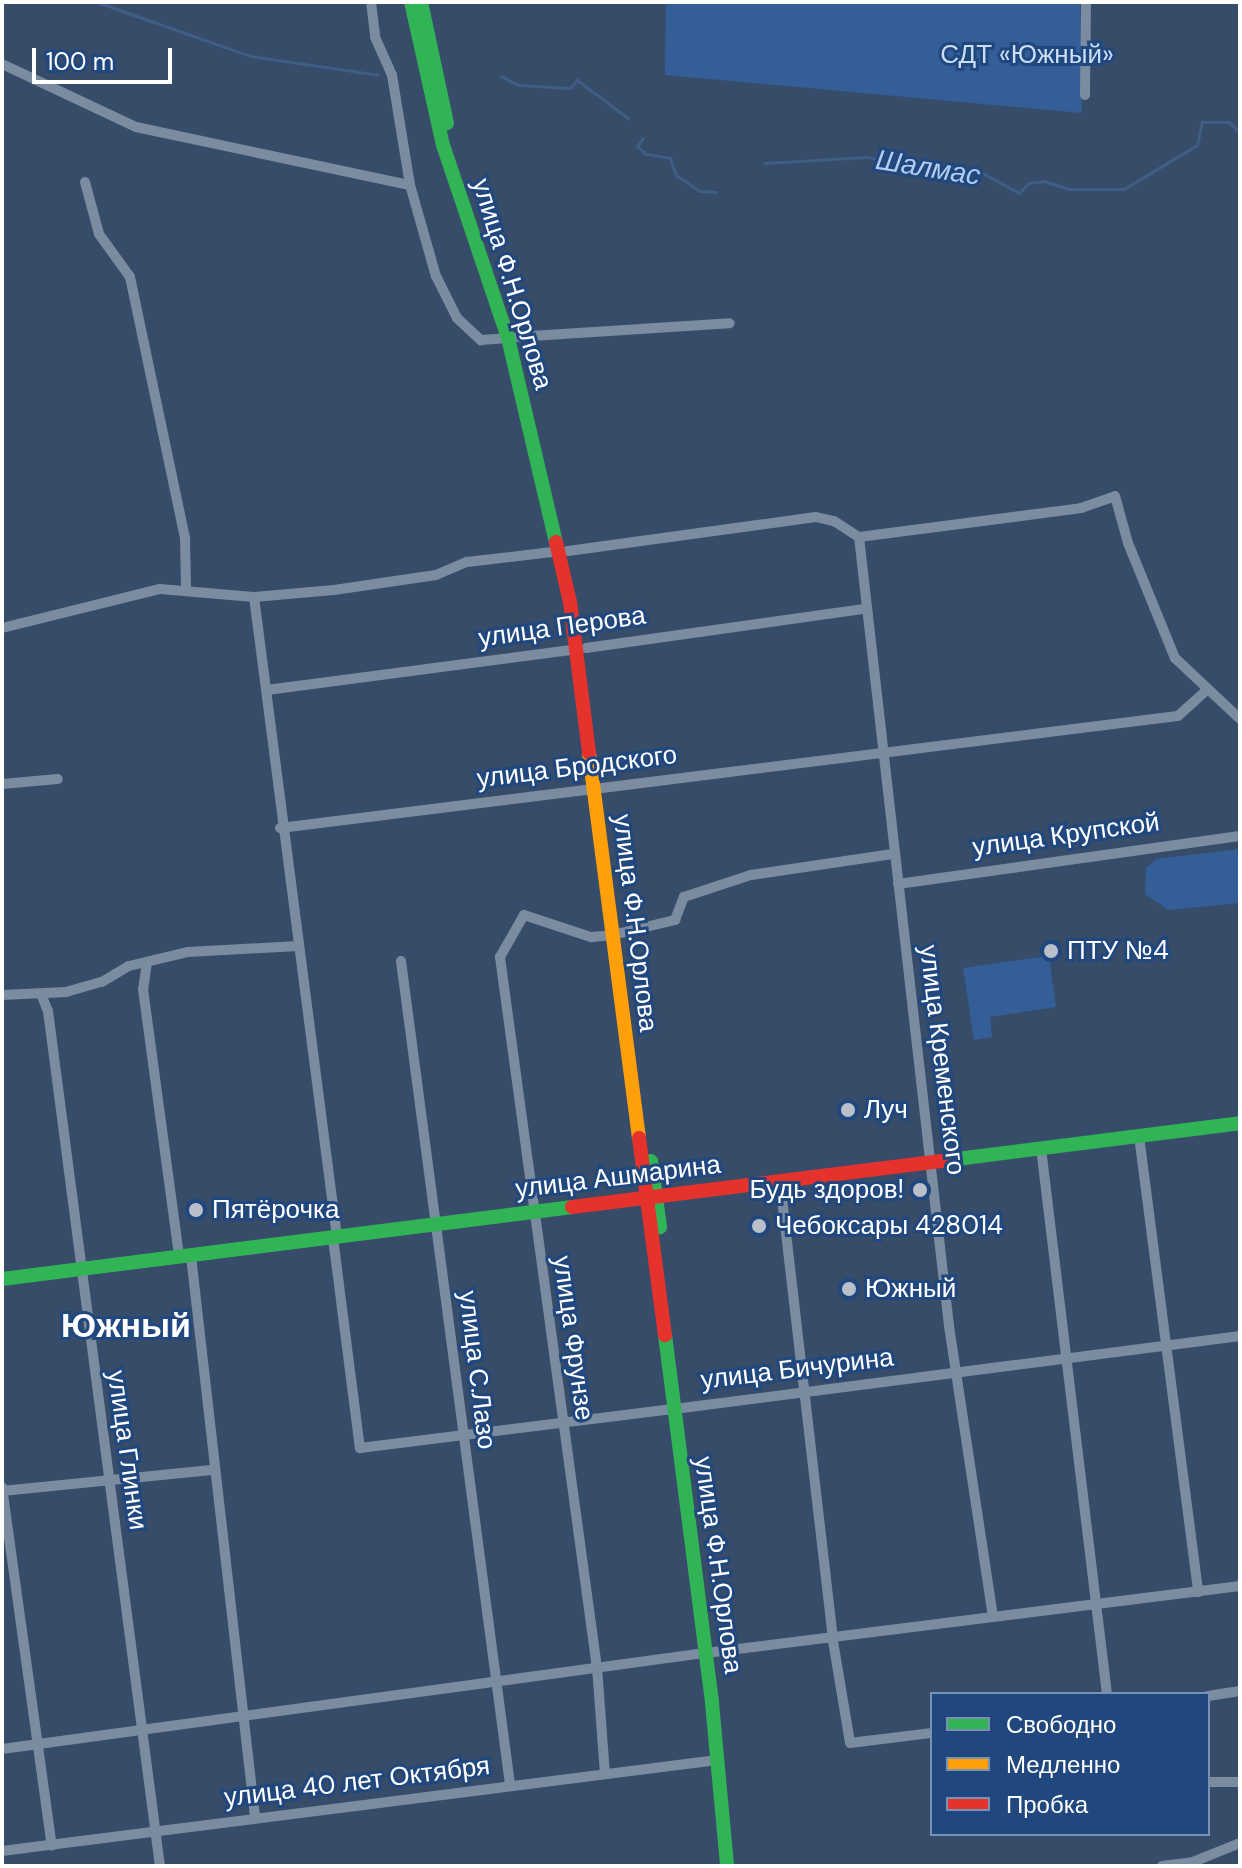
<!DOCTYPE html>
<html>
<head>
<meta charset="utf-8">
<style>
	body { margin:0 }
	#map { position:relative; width:1242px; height:1868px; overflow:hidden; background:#364c69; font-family:"DM Sans",sans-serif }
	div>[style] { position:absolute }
	.green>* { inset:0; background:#345e97 }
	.stream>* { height:3px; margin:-1.5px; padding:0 1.5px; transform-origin:1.5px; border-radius:1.5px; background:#405d84 }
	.street>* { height:10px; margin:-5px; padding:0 5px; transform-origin:5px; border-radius:5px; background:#7b8ca0 }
	.fast>* { height:14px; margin:-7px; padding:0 7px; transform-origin:7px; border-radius:7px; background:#30b455 }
	.slow>* { height:14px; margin:-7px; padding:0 7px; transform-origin:7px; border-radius:7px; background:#ff9f0a }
	.jam>* { height:14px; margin:-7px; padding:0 7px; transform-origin:7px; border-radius:7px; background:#e5322d }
	.dots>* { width:22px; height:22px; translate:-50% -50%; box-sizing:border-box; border:4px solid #20487f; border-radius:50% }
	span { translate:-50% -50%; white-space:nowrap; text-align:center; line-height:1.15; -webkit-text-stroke:6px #20487f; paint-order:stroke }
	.park-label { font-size:26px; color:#c9ddf6 }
	.street-label { font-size:26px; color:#fff }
	.poi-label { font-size:26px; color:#fff }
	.left { translate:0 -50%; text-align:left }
	.right { translate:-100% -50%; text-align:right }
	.water-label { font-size:28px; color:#b1ccef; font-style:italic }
	.district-label { font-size:34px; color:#fff; font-weight:700 }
	.frame { position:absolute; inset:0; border:4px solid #fff; pointer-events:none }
	.legend { position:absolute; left:930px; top:1692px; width:280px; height:144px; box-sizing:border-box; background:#20487f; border:2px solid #7991b2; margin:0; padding:10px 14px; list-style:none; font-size:24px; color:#fff }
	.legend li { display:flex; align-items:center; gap:16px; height:40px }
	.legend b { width:40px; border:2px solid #7991b2 }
	.scale { position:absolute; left:32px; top:48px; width:140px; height:36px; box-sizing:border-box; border:4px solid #fff; border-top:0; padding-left:10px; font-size:24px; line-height:28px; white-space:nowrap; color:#fff; -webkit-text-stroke:6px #20487f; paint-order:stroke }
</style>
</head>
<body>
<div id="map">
	<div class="green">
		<i style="clip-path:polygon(666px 2px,1080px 2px,1082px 113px,665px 75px)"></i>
		<i style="clip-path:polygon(1240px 849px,1240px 903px,1168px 910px,1145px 894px,1146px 868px,1156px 859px)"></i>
		<i style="clip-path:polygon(1049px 956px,1056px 1007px,990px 1017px,992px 1037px,974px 1040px,963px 968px)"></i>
	</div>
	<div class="stream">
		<i style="left:97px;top:2px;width:162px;rotate:19.4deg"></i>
		<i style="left:250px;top:56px;width:129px;rotate:8.4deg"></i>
		<i style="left:501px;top:76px;width:19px;rotate:28deg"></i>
		<i style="left:518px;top:85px;width:52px;rotate:3.3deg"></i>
		<i style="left:570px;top:88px;width:11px;rotate:-49deg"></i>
		<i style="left:577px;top:80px;width:64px;rotate:36.7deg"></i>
		<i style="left:643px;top:138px;width:10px;rotate:127deg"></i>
		<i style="left:637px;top:146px;width:12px;rotate:42deg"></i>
		<i style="left:646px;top:154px;width:24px;rotate:9deg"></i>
		<i style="left:670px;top:158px;width:18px;rotate:71deg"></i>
		<i style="left:676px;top:175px;width:29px;rotate:34deg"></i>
		<i style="left:700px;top:191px;width:16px;rotate:4deg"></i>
		<i style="left:765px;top:163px;width:102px;rotate:-3.4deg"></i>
		<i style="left:867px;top:157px;width:85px;rotate:11.6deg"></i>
		<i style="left:950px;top:174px;width:29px;rotate:-6deg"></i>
		<i style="left:979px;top:171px;width:46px;rotate:28.8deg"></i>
		<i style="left:1019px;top:193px;width:14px;rotate:-45deg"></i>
		<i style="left:1029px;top:183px;width:15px;rotate:-8deg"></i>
		<i style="left:1044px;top:181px;width:26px;rotate:18deg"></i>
		<i style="left:1069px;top:189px;width:55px"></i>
		<i style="left:1124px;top:189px;width:85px;rotate:-31.1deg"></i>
		<i style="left:1197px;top:145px;width:24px;rotate:-78deg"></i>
		<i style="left:1202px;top:122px;width:27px"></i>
		<i style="left:1229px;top:122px;width:16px;rotate:45deg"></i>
	</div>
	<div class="street">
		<i style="left:371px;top:2px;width:35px;rotate:83deg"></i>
		<i style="left:375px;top:37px;width:42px;rotate:65.9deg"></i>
		<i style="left:392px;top:75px;width:111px;rotate:80.7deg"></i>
		<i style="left:410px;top:185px;width:95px;rotate:74.1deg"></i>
		<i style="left:436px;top:276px;width:47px;rotate:63.4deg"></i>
		<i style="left:457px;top:318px;width:33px;rotate:43deg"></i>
		<i style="left:481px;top:340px;width:27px;rotate:-4deg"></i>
		<i style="left:2px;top:64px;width:148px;rotate:25.2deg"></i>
		<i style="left:136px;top:127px;width:280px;rotate:12deg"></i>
		<i style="left:1085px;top:95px;width:93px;rotate:-89.4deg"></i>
		<i style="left:85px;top:182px;width:54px;rotate:74.9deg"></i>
		<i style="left:99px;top:234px;width:53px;rotate:54.2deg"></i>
		<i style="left:130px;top:277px;width:268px;rotate:78.1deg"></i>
		<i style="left:185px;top:539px;width:49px;rotate:88.8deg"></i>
		<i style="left:516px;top:337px;width:214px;rotate:-3.7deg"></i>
		<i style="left:859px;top:537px;width:794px;rotate:83.49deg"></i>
		<i style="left:949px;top:1326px;width:294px;rotate:81.4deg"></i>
		<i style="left:859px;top:537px;width:224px;rotate:-7.4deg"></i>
		<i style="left:1081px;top:508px;width:36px;rotate:-19deg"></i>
		<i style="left:1115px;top:496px;width:49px;rotate:74.5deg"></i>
		<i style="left:1128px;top:543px;width:124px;rotate:67.8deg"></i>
		<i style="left:1175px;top:658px;width:89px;rotate:43.2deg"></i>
		<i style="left:568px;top:551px;width:250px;rotate:-7.8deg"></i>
		<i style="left:816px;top:517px;width:18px;rotate:13deg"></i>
		<i style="left:834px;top:521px;width:30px;rotate:33deg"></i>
		<i style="left:254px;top:597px;width:645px;rotate:82.61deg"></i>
		<i style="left:2px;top:628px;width:163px;rotate:-13.9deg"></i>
		<i style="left:160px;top:589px;width:94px;rotate:4.9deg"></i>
		<i style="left:254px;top:597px;width:80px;rotate:-5deg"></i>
		<i style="left:334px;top:590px;width:103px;rotate:-8.4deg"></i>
		<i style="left:436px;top:575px;width:34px;rotate:-23deg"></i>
		<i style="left:467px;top:562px;width:94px;rotate:-6.7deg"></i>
		<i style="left:586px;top:648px;width:281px;rotate:-8deg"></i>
		<i style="left:267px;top:690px;width:314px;rotate:-7.5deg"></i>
		<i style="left:2px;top:784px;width:56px;rotate:-5.1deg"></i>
		<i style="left:602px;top:788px;width:580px;rotate:-7.13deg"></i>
		<i style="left:1178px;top:716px;width:39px;rotate:-42deg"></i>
		<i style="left:280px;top:828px;width:316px;rotate:-7.1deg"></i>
		<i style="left:898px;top:884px;width:345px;rotate:-8deg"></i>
		<i style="left:621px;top:933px;width:56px;rotate:-13.5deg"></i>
		<i style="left:675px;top:920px;width:25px;rotate:-69deg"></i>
		<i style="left:684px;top:897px;width:71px;rotate:-18.2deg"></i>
		<i style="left:751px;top:875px;width:145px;rotate:-8.4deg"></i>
		<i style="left:401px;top:961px;width:831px;rotate:82.46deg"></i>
		<i style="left:147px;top:962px;width:27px;rotate:98deg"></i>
		<i style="left:143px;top:989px;width:270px;rotate:82.3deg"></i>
		<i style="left:41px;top:994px;width:18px;rotate:68deg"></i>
		<i style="left:48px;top:1011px;width:862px;rotate:82.54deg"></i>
		<i style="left:2px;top:995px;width:64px;rotate:-2.7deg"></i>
		<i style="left:66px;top:992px;width:37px;rotate:-16deg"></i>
		<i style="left:102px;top:982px;width:31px;rotate:-31deg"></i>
		<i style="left:129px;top:966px;width:61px;rotate:-13.3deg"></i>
		<i style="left:188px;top:952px;width:110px;rotate:-3.1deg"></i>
		<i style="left:1139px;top:1136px;width:460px;rotate:82.6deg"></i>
		<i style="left:1041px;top:1148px;width:550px;rotate:83.11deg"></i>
		<i style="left:780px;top:1181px;width:463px;rotate:83.4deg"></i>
		<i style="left:833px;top:1641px;width:103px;rotate:80.5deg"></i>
		<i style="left:850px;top:1743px;width:83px;rotate:-7deg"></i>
		<i style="left:333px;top:1238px;width:212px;rotate:82.7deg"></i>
		<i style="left:360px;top:1448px;width:315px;rotate:-7.1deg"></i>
		<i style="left:191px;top:1256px;width:565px;rotate:83.49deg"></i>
		<i style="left:682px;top:1408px;width:563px;rotate:-7.35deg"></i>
		<i style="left:2px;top:1487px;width:362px;rotate:82.1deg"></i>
		<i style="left:2px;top:1491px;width:213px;rotate:-5.7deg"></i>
		<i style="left:714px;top:1652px;width:530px;rotate:-7.15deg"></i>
		<i style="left:1208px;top:1696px;width:32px;rotate:-9deg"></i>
		<i style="left:2px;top:1749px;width:710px;rotate:-7.78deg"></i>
		<i style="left:605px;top:1774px;width:106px;rotate:-94.3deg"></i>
		<i style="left:597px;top:1668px;width:718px;rotate:-97.77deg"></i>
		<i style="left:500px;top:957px;width:48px;rotate:-60.3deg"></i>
		<i style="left:524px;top:915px;width:71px;rotate:18.2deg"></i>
		<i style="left:591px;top:937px;width:21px;rotate:-5deg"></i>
		<i style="left:1208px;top:1782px;width:32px"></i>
		<i style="left:2px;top:1851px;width:721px;rotate:-7.25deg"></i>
		<i style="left:1162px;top:1866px;width:31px;rotate:-7deg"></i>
		<i style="left:1193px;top:1862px;width:51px;rotate:-22deg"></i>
	</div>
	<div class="fast">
		<i style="left:411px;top:2px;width:147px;rotate:77.4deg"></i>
		<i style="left:443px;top:145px;width:204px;rotate:71.4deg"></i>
		<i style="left:508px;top:338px;width:210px;rotate:76.8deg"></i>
		<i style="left:421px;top:2px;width:124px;rotate:77.9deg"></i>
		<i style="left:949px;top:1160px;width:293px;rotate:-7.2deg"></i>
		<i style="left:651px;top:1161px;width:67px;rotate:82.2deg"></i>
		<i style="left:2px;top:1279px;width:575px;rotate:-7.2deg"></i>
		<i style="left:665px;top:1335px;width:371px;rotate:82.7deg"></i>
		<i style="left:712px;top:1703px;width:164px;rotate:84.7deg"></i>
	</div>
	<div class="slow">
		<i style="left:589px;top:753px;width:388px;rotate:82.6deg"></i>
	</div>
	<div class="jam">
		<i style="left:556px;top:542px;width:62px;rotate:76.9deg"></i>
		<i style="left:570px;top:602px;width:152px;rotate:82.8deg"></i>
		<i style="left:639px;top:1138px;width:199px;rotate:82.5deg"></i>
		<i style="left:572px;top:1207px;width:380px;rotate:-7.1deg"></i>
	</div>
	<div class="dots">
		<i style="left:1051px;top:951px;background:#b9c0ca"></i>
		<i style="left:848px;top:1110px;background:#b9c0ca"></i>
		<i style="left:920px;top:1190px;background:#b9c0ca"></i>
		<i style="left:196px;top:1210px;background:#b9c0ca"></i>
		<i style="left:759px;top:1226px;background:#b9c0ca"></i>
		<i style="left:849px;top:1289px;background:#b9c0ca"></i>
	</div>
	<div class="park-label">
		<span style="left:1027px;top:55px">СДТ «Южный»</span>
	</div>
	<div class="street-label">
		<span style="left:512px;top:284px;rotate:73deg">улица Ф.Н.Орлова</span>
		<span style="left:562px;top:627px;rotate:-8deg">улица Перова</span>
		<span style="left:577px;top:767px;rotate:-7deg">улица Бродского</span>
		<span style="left:1066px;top:835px;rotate:-8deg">улица Крупской</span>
		<span style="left:635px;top:923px;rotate:83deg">улица Ф.Н.Орлова</span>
		<span style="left:942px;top:1060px;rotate:83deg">улица Кременского</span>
		<span style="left:618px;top:1177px;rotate:-7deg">улица Ашмарина</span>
		<span style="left:573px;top:1338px;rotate:82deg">улица Фрунзе</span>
		<span style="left:797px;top:1369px;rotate:-7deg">улица Бичурина</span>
		<span style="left:477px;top:1370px;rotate:83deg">улица С.Лазо</span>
		<span style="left:127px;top:1450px;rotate:82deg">улица Глинки</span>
		<span style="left:718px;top:1565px;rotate:82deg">улица Ф.Н.Орлова</span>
		<span style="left:357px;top:1782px;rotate:-7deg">улица 40 лет Октября</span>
	</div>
	<div class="poi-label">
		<span class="left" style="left:1067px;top:951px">ПТУ №4</span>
		<span class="left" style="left:864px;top:1110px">Луч</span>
		<span class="right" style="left:904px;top:1190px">Будь здоров!</span>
		<span class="left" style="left:212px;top:1210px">Пятёрочка</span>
		<span class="left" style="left:775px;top:1226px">Чебоксары 428014</span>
		<span class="left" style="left:865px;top:1289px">Южный</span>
	</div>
	<div class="water-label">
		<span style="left:928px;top:168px;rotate:9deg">Шалмас</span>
	</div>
	<div class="district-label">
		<span style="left:126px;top:1326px">Южный</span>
	</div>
	<div class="frame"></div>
	<ul class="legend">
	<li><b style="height:10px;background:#30b455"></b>Свободно</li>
	<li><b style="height:10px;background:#ff9f0a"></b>Медленно</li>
	<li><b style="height:10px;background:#e5322d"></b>Пробка</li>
	</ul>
	<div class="scale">100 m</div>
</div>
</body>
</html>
